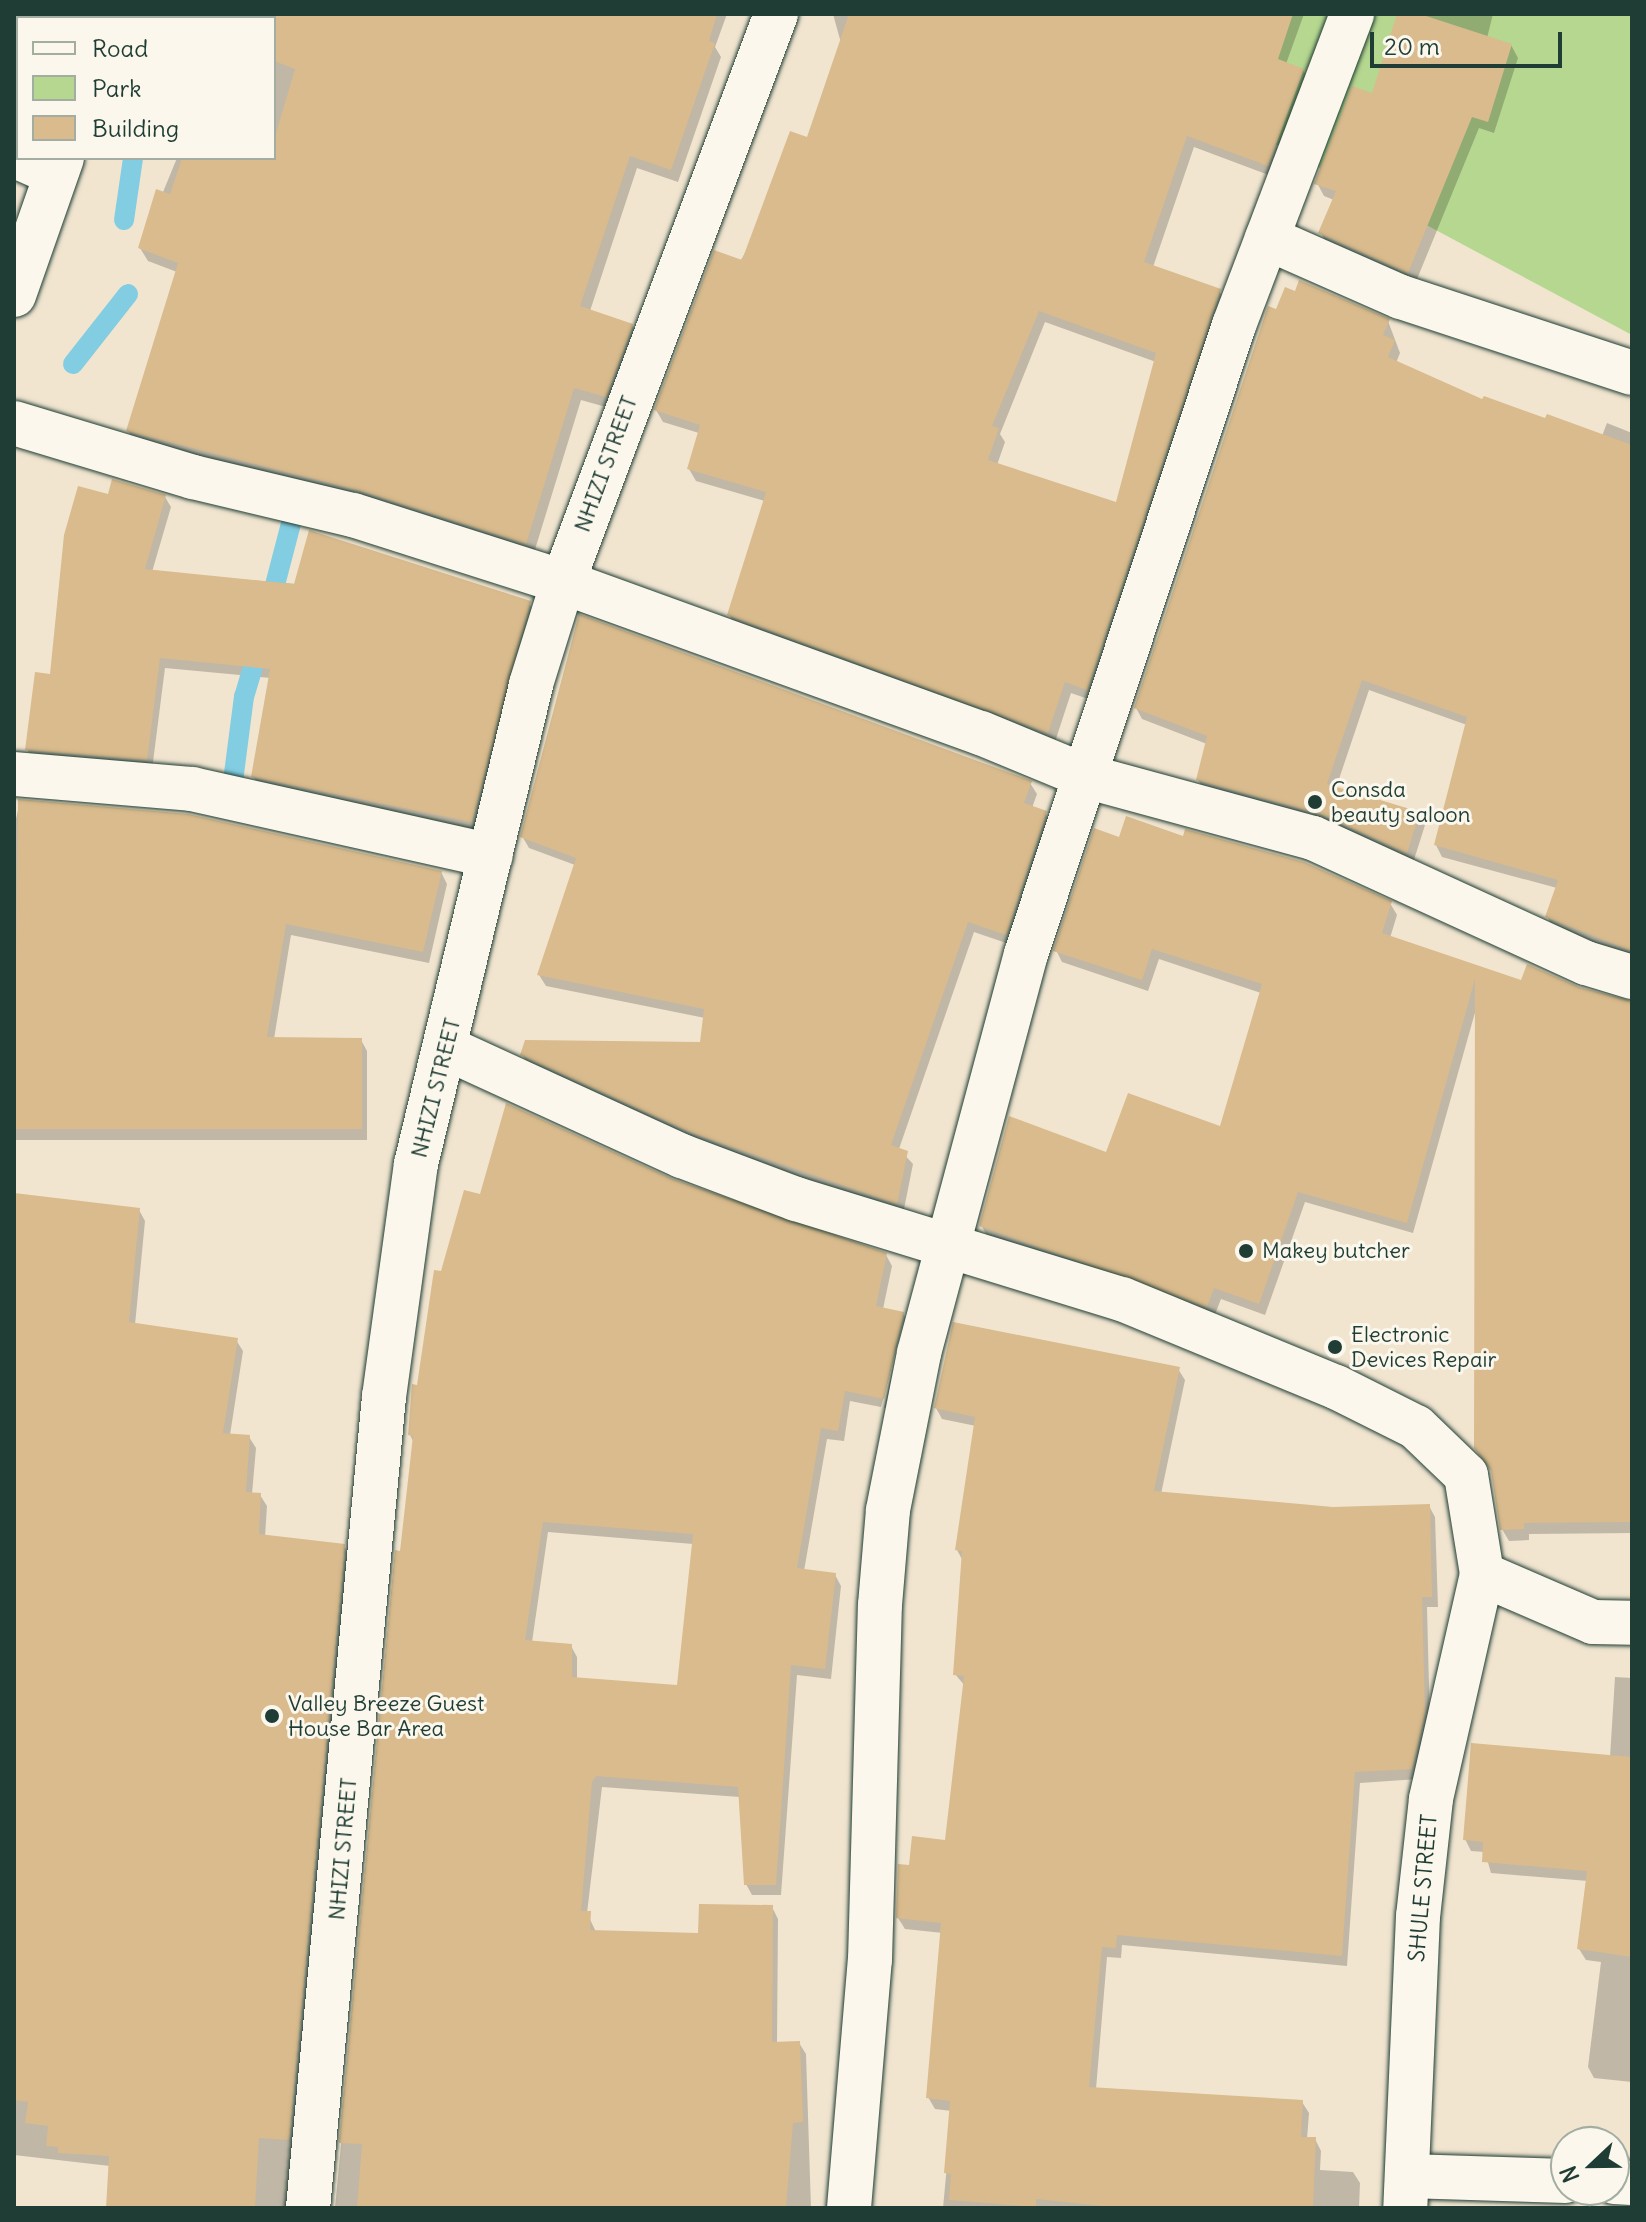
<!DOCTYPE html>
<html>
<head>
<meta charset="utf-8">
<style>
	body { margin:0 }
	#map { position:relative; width:1646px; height:2222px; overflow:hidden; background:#f1e5d0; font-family:Delius,sans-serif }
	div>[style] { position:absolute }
	.green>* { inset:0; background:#b6d790 }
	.shadow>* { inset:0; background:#0003 }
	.stream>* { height:20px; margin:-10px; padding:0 10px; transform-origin:10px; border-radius:10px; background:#82cde2 }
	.building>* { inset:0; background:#d9bb8d }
	.roads { filter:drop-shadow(0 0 2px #1f3d34) drop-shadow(0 0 2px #1f3d34) }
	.lane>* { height:34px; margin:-17px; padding:0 17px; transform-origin:17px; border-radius:17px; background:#fbf7ec }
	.street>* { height:44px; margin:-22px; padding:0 22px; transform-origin:22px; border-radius:22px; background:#fbf7ec }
	.secondary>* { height:44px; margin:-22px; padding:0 22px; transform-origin:22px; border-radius:22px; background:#fbf7ec }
	.dots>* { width:22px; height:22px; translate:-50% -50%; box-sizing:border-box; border:4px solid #fbf7ec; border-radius:50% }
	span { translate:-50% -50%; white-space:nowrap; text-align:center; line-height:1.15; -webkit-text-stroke:6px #fbf7ec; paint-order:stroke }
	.street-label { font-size:22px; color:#1f3d34 }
	.poi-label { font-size:22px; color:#1f3d34 }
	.left { translate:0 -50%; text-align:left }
	.frame { position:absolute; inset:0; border:16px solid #1f3d34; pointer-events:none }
	.legend { position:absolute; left:16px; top:16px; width:260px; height:144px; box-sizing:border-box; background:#fbf7ec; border:2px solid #a3ada2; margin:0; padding:10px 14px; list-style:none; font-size:24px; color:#1f3d34 }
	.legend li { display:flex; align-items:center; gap:16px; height:40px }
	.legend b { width:40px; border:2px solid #a3ada2 }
	.north { position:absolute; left:1550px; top:2126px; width:80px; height:80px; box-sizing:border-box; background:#fbf7ec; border:2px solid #a3ada2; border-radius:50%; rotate:248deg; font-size:22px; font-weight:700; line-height:32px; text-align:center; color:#1f3d34 }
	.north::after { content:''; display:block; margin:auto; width:28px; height:36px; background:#1f3d34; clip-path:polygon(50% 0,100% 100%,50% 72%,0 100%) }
	.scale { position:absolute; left:1370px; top:32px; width:192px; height:36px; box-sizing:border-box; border:4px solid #1f3d34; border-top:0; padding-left:10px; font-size:24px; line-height:28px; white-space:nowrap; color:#1f3d34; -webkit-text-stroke:6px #fbf7ec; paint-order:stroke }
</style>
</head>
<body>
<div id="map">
	<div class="green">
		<i style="clip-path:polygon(1032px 14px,1632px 14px,1632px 335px)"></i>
	</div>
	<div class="shadow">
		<i style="clip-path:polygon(223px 14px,727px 14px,715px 47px,721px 57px,678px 182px,637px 168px,590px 311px,632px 325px,639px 338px,613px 409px,581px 400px,533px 556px,136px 443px,128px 431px,177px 272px,148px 261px,140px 248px,177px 158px,274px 158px,274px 18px,222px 18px)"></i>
		<i style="clip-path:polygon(evenodd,833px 14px,1304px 14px,1286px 64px,1303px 70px,1310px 83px,1274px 177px,1194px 147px,1153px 267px,1219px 291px,1227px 303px,1094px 701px,1071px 693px,1054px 745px,737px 627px,729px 615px,765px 501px,696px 481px,689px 469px,699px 433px,663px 422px,656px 410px,809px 140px,841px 43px,833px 14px,1045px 322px,1156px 362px,1118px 505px,997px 465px,1005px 442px,1000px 434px,1045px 322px)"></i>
		<i style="clip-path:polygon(1399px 14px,1493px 14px,1487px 38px,1511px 45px,1518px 58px,1494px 133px,1479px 128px,1415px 284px,1328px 245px,1321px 233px,1334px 200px,1324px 196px,1317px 183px,1373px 96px)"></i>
		<i style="clip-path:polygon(1388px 321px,1400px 353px,1396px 363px,1483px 402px,1602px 436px,1607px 423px,1632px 433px,1632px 958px,1553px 928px,1547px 916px,1557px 888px,1442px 857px,1436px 845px,1467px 725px,1369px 690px,1336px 788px,1418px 813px,1425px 825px,1413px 863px,1205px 791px,1198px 780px,1207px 744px,1142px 719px,1136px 708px)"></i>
		<i style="clip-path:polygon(109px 497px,165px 497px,171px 507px,152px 572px,529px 603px,535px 613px,478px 831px,259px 787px,253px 776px,271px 678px,165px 668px,152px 770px,33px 760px,27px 749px)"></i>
		<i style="clip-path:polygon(1030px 783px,1037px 794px,1032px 808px,1045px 813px,1052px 824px,1012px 945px,974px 932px,899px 1149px,913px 1164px,903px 1214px,700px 1144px,529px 1066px,522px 1054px,702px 1044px,705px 1018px,546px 986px,539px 975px,575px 865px,529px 848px,522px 836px)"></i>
		<i style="clip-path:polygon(20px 802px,441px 872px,447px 884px,429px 963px,291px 935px,274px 1039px,361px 1040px,367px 1051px,367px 1140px,14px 1140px,14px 827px)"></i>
		<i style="clip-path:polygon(1120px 840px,1390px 903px,1397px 915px,1390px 938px,1522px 982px,1632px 1002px,1632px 1533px,1529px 1534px,1529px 1540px,1509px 1541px,1502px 1529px,1476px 1009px,1413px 1233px,1305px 1202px,1265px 1315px,1221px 1299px,1214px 1317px,988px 1237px,981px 1225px,1108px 1154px,1222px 1128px,1261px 993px,1159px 959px,1148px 991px,1062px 962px,1056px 950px)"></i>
		<i style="clip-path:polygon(evenodd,672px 1181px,886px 1255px,892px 1266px,883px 1309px,903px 1313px,909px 1325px,890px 1409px,884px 1408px,904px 1320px,881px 1407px,850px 1401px,844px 1441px,827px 1439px,804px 1571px,835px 1575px,841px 1586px,831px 1679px,797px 1675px,781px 1895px,752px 1895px,746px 1884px,740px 1797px,602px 1787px,587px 1913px,596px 1932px,700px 1935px,772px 1907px,778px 1919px,777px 2044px,799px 2043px,806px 2054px,811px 2208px,335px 2208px,397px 1552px,402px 1553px,414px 1443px,410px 1435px,442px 1273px,481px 1197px,672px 1181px,548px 1532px,693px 1544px,679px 1687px,577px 1680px,577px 1657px,571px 1646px,532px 1642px,548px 1532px)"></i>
		<i style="clip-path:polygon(14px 1195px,139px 1210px,145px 1221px,135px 1325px,236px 1340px,243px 1351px,230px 1435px,249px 1437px,256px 1448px,252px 1494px,260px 1495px,267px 1506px,265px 1537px,344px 1546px,350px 1557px,289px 2208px,108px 2208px,110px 2166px,14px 2155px)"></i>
		<i style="clip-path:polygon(1178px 1369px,1185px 1380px,1161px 1494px,1333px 1509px,1429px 1506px,1435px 1517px,1438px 1607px,1427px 1607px,1430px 1725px,1418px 1779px,1360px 1783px,1347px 1966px,1122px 1945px,1121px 1958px,1107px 1957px,1096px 2089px,1302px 2102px,1309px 2113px,1307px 2139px,1315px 2139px,1321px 2151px,1320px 2170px,1353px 2172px,1360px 2183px,1359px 2208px,943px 2208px,952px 2111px,935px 2109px,928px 2097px,943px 1933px,905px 1929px,898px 1918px,911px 1867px,947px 1842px,965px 1686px,955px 1674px,963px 1561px,957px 1550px,976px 1426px,942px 1419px,936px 1408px)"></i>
		<i style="clip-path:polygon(1615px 1677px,1632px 1678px,1632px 2082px,1594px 2078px,1588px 2067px,1601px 1962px,1586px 1960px,1579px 1949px,1588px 1881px,1491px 1873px,1485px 1852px,1471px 1851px,1465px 1839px,1610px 1757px)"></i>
		<i style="clip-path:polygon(1511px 2206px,1558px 2208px,1561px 2208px,1511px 2208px)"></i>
	</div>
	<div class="stream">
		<i style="left:193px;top:18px;width:4px;rotate:-76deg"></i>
		<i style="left:124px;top:220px;width:63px;rotate:-81.7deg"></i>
		<i style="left:73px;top:364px;width:89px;rotate:-51.8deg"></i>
		<i style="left:269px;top:608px;width:103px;rotate:-75.4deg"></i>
		<i style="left:295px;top:508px;width:12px;rotate:14deg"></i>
		<i style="left:232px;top:789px;width:93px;rotate:-82.6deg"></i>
		<i style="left:244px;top:697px;width:56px;rotate:-73.5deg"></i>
	</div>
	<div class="building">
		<i style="clip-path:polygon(274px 14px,717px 14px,709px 41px,715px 43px,671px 170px,630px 156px,580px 306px,633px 324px,606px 397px,574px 388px,526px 544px,361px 491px,126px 431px,178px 263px,138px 248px,156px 189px,170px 194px,182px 158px,274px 158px,274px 140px,295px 69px,274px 61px)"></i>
		<i style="clip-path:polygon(evenodd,849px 14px,1293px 14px,1278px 59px,1304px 69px,1268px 166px,1187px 136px,1144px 262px,1221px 289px,1087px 690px,1065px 682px,1048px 733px,727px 615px,766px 492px,687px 469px,700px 425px,654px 410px,714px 250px,742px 260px,790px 131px,807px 137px,849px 14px,1039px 311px,1156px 353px,1116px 502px,988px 460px,999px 428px,992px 426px,1039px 311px)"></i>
		<i style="clip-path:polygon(1397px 14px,1420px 14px,1512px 44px,1488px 122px,1472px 117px,1408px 273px,1318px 233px,1336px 191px,1314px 184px,1352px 86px,1372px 93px)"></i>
		<i style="clip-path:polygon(1299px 280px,1390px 319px,1383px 335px,1395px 340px,1388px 357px,1482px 399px,1484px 396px,1545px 418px,1547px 414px,1632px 445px,1632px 951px,1545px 917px,1558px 880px,1434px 845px,1467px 717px,1362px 680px,1327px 784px,1420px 812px,1407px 853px,1320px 814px,1196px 780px,1207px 736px,1134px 708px,1268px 306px,1276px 309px,1285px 287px,1295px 291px)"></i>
		<i style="clip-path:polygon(112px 479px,166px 495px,145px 569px,294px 584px,309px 530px,531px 601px,472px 822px,251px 777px,270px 669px,160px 658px,147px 760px,25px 750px,35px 672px,50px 674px,64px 535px,78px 486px,108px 494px)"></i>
		<i style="clip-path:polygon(579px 614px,1032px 781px,1024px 803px,1047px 811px,1006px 935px,968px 922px,891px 1145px,908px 1151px,897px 1204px,692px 1133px,520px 1055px,525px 1040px,700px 1042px,704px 1009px,537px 975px,576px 858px,520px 837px)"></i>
		<i style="clip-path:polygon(18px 799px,188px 814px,442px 871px,423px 952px,286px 924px,267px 1037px,362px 1038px,362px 1129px,14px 1129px)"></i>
		<i style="clip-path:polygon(1126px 816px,1183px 836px,1185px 829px,1304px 862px,1392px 901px,1382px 933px,1521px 980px,1527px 964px,1579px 987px,1632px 1001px,1632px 1522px,1524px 1523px,1524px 1529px,1500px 1530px,1491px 1471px,1474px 1448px,1475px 979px,1407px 1223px,1298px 1192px,1259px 1304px,1214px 1288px,1207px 1307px,979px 1226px,1009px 1116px,1106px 1152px,1128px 1093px,1220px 1126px,1262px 984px,1152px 949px,1142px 980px,1053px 951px,1094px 828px,1119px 837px)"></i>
		<i style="clip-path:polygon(evenodd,506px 1103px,673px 1179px,887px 1253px,876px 1306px,904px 1312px,884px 1399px,845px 1391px,838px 1431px,821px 1428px,797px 1568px,836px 1573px,825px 1669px,791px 1665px,776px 1885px,744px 1885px,738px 1787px,596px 1776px,592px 1782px,581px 1911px,591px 1911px,590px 1930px,698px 1933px,699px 1904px,773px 1905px,772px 2042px,800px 2041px,803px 2122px,793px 2123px,786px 2208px,357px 2208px,362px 2144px,339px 2143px,395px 1550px,400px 1551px,413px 1436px,408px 1435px,412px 1384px,417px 1385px,434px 1270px,441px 1271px,464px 1190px,480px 1194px,506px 1103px,543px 1522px,693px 1534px,677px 1685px,572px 1677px,572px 1644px,525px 1640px,543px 1522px)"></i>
		<i style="clip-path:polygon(14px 1193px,140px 1208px,129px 1322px,238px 1338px,223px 1433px,250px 1435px,246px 1492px,261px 1493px,259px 1534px,345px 1544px,289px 2140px,259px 2138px,255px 2208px,106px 2208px,109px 2156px,58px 2153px,58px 2147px,46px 2146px,48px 2126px,25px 2123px,28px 2102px,14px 2100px)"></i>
		<i style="clip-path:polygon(953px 1322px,1180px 1367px,1154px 1491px,1333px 1507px,1430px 1504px,1432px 1597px,1422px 1597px,1425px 1713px,1412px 1769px,1355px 1772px,1342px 1956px,1117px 1935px,1116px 1948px,1102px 1947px,1089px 2087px,1303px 2100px,1301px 2137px,1316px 2137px,1313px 2208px,1122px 2208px,1036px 2199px,1036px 2207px,949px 2200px,951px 2174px,944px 2173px,950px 2101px,926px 2098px,941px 1923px,896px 1918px,898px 1864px,909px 1865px,912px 1836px,945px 1840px,964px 1676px,953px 1675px,962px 1551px,955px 1550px,975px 1417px,934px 1408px)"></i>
		<i style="clip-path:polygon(1471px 1743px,1632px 1757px,1632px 1957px,1577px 1949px,1587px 1871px,1482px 1862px,1483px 1842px,1463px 1840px)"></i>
	</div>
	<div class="roads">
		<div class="lane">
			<i style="left:14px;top:161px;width:45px;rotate:23.7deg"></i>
		</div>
		<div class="street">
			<i style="left:1267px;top:238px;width:146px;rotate:23.8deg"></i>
			<i style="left:1401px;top:297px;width:243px;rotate:18.2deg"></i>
			<i style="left:14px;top:423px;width:187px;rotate:16.8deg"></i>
			<i style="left:193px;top:477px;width:164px;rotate:13.4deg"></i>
			<i style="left:353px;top:515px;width:220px;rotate:17.7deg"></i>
			<i style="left:563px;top:582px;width:444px;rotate:19.9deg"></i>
			<i style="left:981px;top:733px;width:113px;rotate:22.5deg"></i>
			<i style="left:1085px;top:776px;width:236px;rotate:15.2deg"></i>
			<i style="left:1313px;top:838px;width:300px;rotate:24.6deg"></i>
			<i style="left:1586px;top:963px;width:48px;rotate:16.9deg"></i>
			<i style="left:14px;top:774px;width:179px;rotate:4.8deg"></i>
			<i style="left:192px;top:789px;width:306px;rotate:12.6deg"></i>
			<i style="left:446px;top:1048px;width:260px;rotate:24.6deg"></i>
			<i style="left:682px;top:1156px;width:122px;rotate:20.7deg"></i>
			<i style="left:796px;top:1199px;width:341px;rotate:17.1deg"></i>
			<i style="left:1122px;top:1299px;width:231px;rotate:22.4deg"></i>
			<i style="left:1336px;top:1387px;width:89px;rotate:26.6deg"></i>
			<i style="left:1416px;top:1427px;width:69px;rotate:43.8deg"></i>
			<i style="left:1466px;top:1475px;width:100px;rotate:80.8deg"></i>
			<i style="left:1482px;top:1574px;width:231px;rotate:102.8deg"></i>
			<i style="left:1431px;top:1799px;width:118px;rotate:96.3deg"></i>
			<i style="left:1418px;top:1916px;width:292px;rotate:92.5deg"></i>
			<i style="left:1482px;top:1574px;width:121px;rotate:23.4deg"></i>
			<i style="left:1593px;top:1622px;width:39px;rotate:1deg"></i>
			<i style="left:1407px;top:2176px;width:159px;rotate:1.8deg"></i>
			<i style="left:1614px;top:2182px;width:18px;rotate:3deg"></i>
			<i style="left:308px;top:2208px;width:815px;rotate:-84.65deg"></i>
			<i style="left:384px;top:1397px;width:235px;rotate:-82.2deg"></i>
			<i style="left:416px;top:1164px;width:494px;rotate:-76.5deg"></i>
			<i style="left:531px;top:684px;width:107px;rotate:-72.6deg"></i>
			<i style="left:563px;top:582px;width:607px;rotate:-69.44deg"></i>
			<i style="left:849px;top:2208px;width:249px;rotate:-85.2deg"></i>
			<i style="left:870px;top:1960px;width:355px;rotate:-88.4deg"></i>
			<i style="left:880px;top:1605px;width:95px;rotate:-85.2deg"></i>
			<i style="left:888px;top:1510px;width:160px;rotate:-78.8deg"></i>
			<i style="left:919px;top:1353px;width:413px;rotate:-75deg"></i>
			<i style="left:1026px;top:954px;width:662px;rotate:-71.7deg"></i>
			<i style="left:1234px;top:325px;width:333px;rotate:-69.2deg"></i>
		</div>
		<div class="secondary">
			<i style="left:112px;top:18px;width:4px;rotate:-76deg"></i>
			<i style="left:14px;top:295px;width:145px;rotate:-70.7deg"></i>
		</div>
	</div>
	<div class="dots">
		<i style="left:1315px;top:802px;background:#1f3d34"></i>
		<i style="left:1246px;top:1251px;background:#1f3d34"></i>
		<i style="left:1335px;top:1347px;background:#1f3d34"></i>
		<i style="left:272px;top:1716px;background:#1f3d34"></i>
	</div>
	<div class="street-label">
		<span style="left:606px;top:464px;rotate:-70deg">NHIZI STREET</span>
		<span style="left:436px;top:1088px;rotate:-76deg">NHIZI STREET</span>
		<span style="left:343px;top:1849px;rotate:-85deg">NHIZI STREET</span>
		<span style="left:1423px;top:1888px;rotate:-85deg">SHULE STREET</span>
	</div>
	<div class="poi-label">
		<span class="left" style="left:1331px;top:802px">Consda<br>beauty saloon</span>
		<span class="left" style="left:1262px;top:1251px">Makey butcher</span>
		<span class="left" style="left:1351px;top:1347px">Electronic<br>Devices Repair</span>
		<span class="left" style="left:288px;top:1716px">Valley Breeze Guest<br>House Bar Area</span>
	</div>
	<div class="frame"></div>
	<ul class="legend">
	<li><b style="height:10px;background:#fbf7ec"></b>Road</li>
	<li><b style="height:22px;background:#b6d790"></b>Park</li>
	<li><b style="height:22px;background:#d9bb8d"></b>Building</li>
	</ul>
	<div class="north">N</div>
	<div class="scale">20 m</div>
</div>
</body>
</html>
